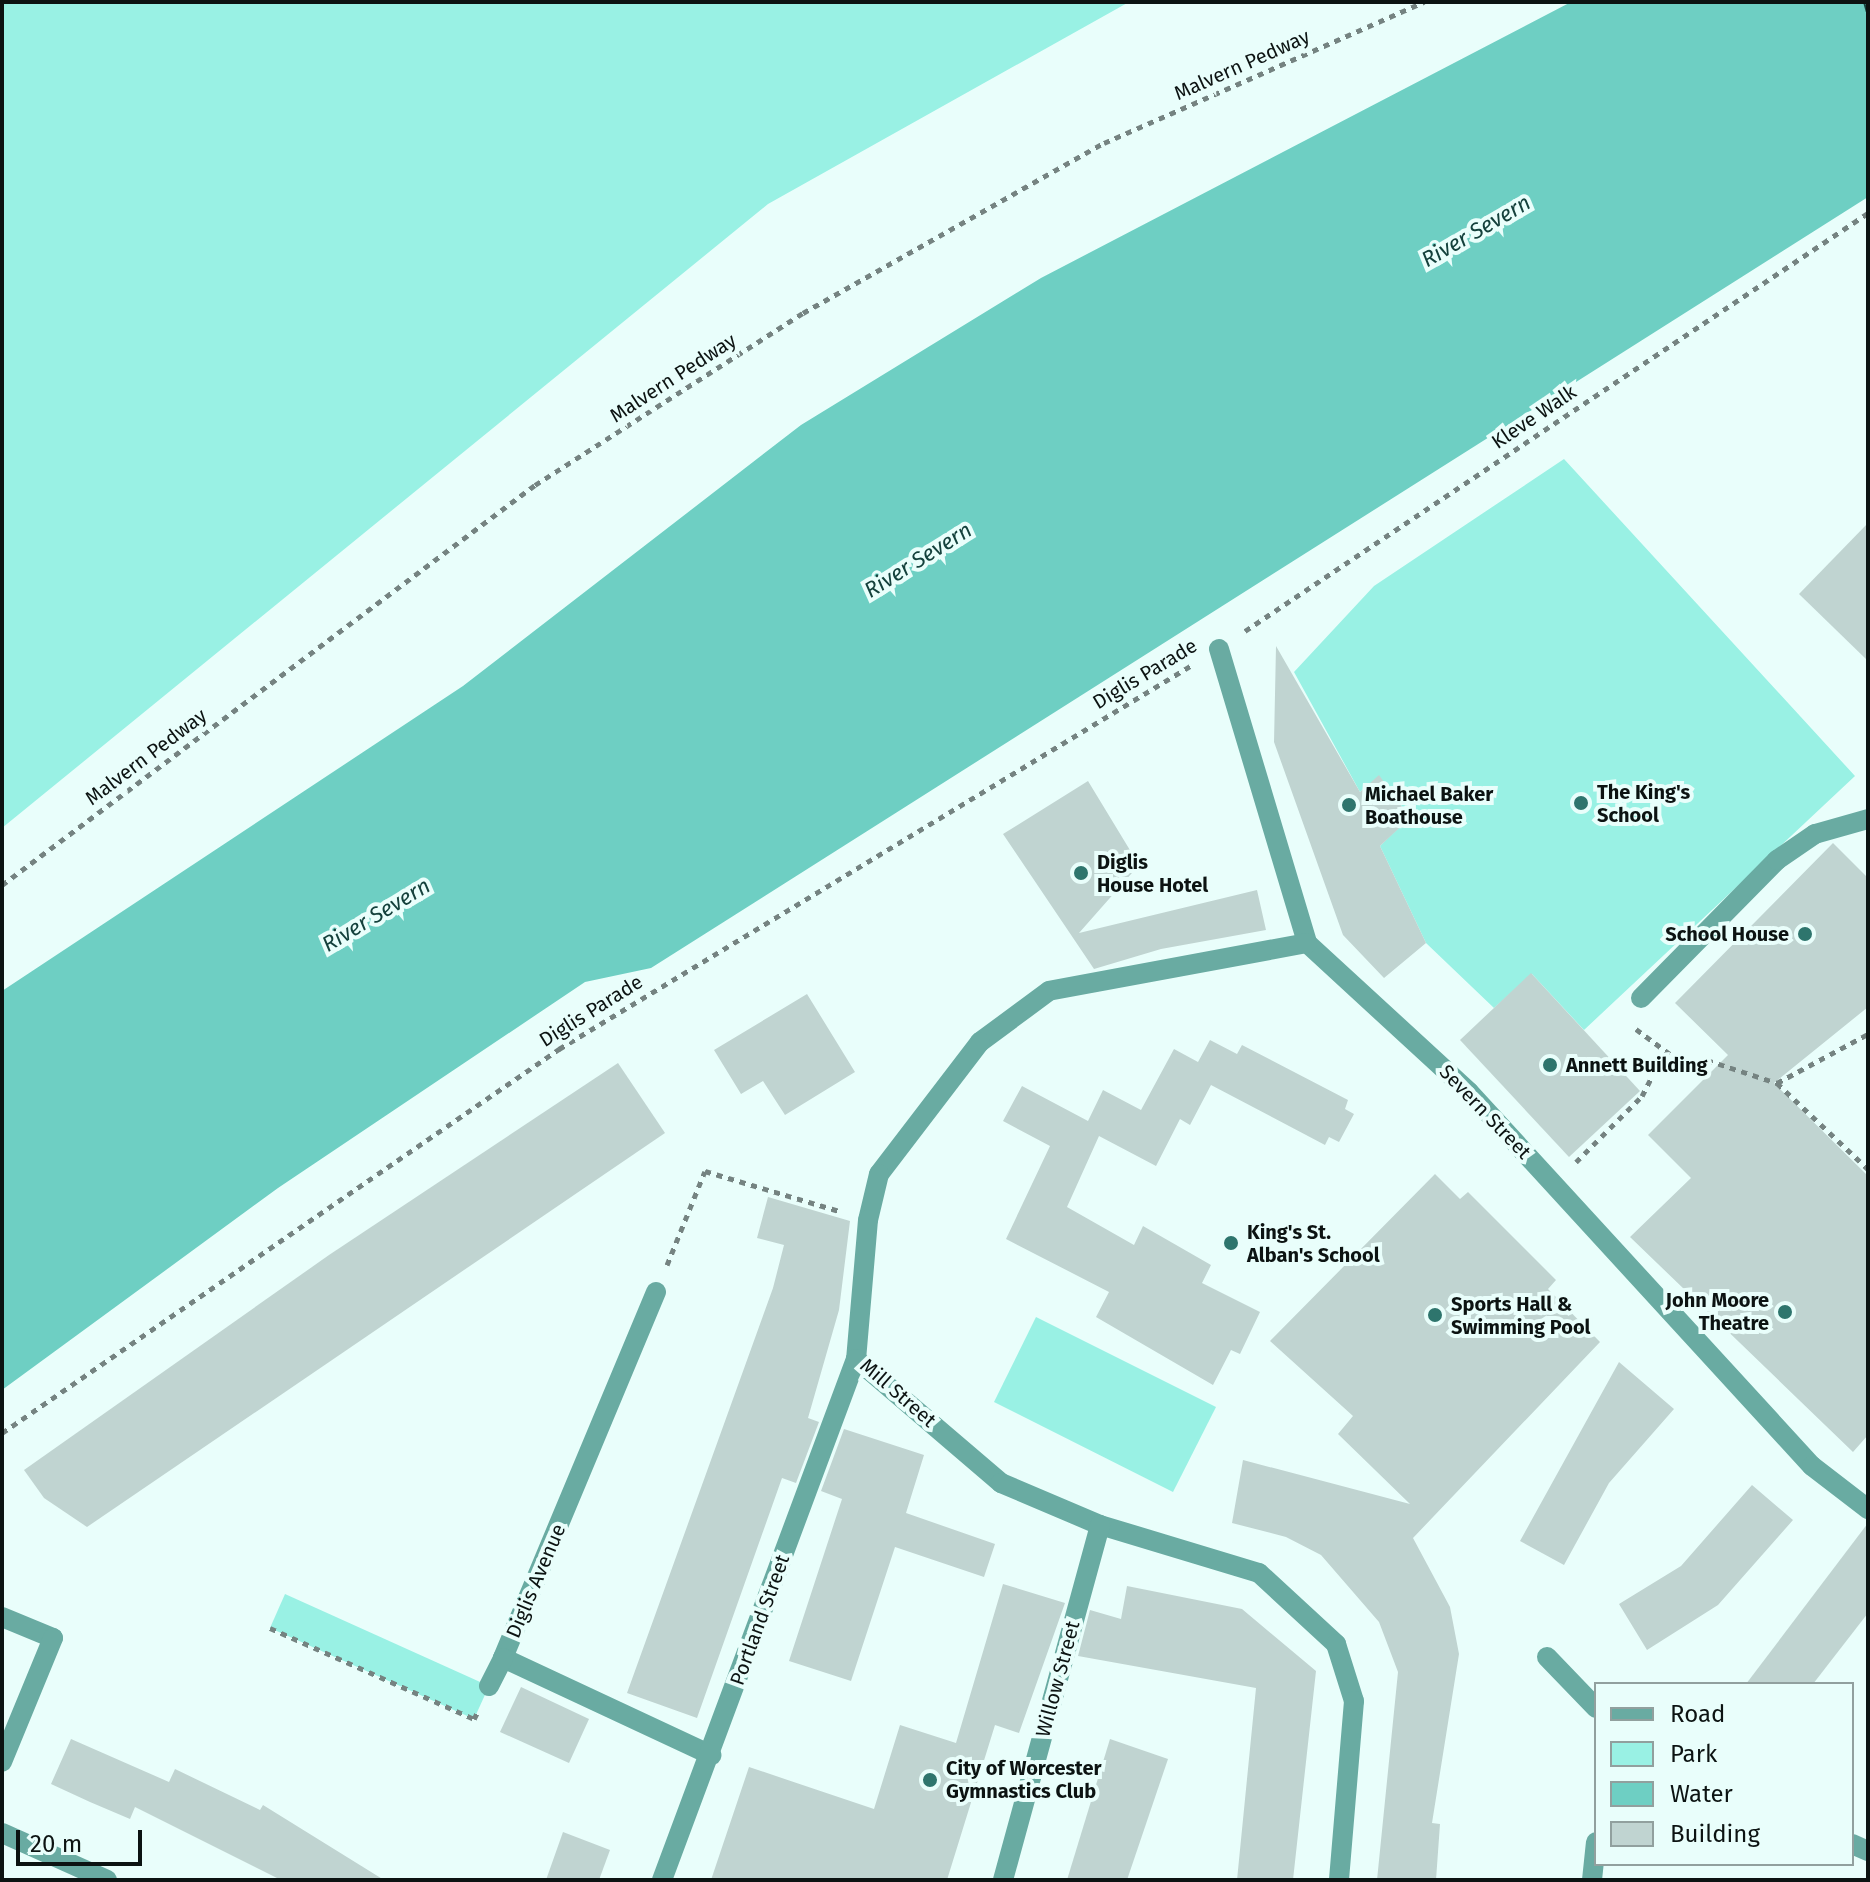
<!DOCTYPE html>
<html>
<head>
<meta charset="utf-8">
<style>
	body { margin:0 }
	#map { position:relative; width:1870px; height:1882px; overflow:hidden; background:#e9fefb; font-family:"Fira Sans",sans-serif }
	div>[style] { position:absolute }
	.green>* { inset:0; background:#99f1e4 }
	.water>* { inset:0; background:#6ecfc3 }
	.ferry>* { height:2px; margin-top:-1px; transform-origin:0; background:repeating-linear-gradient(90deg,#14413c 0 10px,transparent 0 18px) }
	.building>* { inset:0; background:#c0d4d1 }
	.path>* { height:5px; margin-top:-2.5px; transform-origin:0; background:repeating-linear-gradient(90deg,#758381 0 6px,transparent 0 12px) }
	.service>* { height:20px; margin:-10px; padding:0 10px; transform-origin:10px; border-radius:10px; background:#69aba2 }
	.pedestrian>* { height:20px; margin:-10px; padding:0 10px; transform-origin:10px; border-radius:10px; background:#69aba2 }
	.minor>* { height:20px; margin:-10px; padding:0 10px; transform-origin:10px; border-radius:10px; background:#69aba2 }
	.dots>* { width:22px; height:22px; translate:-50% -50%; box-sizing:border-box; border:4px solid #e9fefb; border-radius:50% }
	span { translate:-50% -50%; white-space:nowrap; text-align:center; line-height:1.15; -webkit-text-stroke:8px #e9fefb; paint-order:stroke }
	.street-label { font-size:20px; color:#0c1312 }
	.poi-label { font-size:20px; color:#0c1312; font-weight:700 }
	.left { translate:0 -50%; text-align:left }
	.right { translate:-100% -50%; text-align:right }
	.water-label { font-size:22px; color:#14413c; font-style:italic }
	.frame { position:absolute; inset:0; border:4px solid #0c1312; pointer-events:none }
	.legend { position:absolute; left:1594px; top:1682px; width:260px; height:184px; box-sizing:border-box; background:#e9fefb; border:2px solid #91a09e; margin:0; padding:10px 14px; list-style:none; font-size:24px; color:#0c1312 }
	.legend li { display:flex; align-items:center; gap:16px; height:40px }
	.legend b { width:40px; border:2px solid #91a09e }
	.scale { position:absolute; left:16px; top:1830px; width:126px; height:36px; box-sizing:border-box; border:4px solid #0c1312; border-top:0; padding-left:10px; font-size:24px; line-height:28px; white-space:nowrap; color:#0c1312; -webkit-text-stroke:6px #e9fefb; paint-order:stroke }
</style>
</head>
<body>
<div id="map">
	<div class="green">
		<i style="clip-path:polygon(2px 2px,1129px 2px,768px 204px,2px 828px)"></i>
		<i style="clip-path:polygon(1564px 459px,1855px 776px,1584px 1030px,1532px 974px,1494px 1008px,1426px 943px,1380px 846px,1410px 817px,1379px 776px,1360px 792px,1294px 672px,1374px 586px)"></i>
		<i style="clip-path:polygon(1036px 1317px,1216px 1407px,1173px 1492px,994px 1402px)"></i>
		<i style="clip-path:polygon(285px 1594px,489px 1686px,474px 1719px,270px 1628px)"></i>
	</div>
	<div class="water">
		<i style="clip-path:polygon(1571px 2px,1868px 2px,1868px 197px,651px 968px,585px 982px,278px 1188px,2px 1390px,2px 991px,463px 686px,801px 425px,1041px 278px)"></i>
	</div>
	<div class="ferry">
		<i style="left:1864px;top:2px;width:15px;rotate:74deg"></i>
	</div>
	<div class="building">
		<i style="clip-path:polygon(1868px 523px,1868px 661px,1799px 594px)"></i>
		<i style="clip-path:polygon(1276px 646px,1360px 792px,1379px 775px,1410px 818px,1380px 846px,1426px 943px,1384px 978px,1343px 935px,1274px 742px)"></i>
		<i style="clip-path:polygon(1088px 781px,1139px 865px,1079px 933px,1257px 890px,1266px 930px,1161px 949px,1094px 969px,1003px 834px)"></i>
		<i style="clip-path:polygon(1833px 843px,1868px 878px,1868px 1007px,1774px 1083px,1868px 1176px,1868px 1435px,1853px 1452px,1630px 1237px,1691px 1178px,1648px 1135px,1728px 1055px,1675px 1003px)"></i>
		<i style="clip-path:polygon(1531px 973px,1640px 1091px,1569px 1157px,1460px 1040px)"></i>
		<i style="clip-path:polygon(807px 994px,855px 1072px,785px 1115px,763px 1081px,741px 1094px,714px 1050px)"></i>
		<i style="clip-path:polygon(1210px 1040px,1237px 1054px,1242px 1045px,1348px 1100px,1345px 1109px,1354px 1114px,1339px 1142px,1329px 1137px,1325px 1145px,1211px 1085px,1190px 1125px,1180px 1119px,1156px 1166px,1099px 1136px,1067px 1207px,1134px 1245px,1143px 1226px,1211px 1265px,1202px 1283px,1260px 1312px,1240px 1354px,1231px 1350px,1213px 1385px,1096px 1317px,1109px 1292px,1006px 1239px,1050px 1146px,1003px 1121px,1022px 1086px,1088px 1121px,1103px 1090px,1141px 1110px,1174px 1049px,1198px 1062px)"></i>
		<i style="clip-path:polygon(618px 1063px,665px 1133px,87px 1527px,44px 1498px,24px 1470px,329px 1255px)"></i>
		<i style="clip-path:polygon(1435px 1174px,1460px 1199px,1468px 1192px,1556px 1280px,1548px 1289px,1600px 1342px,1413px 1538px,1450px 1607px,1459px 1654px,1432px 1823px,1440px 1824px,1436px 1880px,1377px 1880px,1398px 1672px,1379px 1622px,1321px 1555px,1286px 1537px,1232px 1523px,1243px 1460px,1410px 1504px,1338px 1434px,1353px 1416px,1270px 1341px)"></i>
		<i style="clip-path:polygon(768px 1197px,850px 1221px,839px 1310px,808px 1418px,819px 1422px,796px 1483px,782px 1478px,697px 1718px,627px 1693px,773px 1288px,784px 1245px,757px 1238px)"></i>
		<i style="clip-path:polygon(1619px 1362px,1674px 1409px,1609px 1483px,1564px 1565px,1520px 1541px)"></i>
		<i style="clip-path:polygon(844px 1429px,924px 1455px,906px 1513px,995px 1544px,984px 1577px,895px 1547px,851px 1681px,789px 1661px,842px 1499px,821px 1491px)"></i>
		<i style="clip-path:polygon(1752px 1485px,1793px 1520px,1718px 1605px,1647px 1650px,1619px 1604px,1681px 1566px)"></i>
		<i style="clip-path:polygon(1868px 1523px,1868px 1613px,1813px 1684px,1746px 1684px)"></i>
		<i style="clip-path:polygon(1003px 1584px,1065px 1603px,1019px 1733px,995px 1725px,947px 1880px,711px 1880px,749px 1767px,874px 1809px,900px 1725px,956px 1743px)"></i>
		<i style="clip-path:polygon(1127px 1586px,1242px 1609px,1316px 1671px,1293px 1880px,1237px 1880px,1256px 1688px,1078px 1656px,1090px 1610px,1121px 1619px)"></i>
		<i style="clip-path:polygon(521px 1687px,589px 1719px,569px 1763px,500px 1732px)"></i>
		<i style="clip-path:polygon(71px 1739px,169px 1782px,175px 1769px,260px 1810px,263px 1805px,384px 1880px,281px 1880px,135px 1807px,130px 1819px,90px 1802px,51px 1784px)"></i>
		<i style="clip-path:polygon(1110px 1739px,1168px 1759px,1127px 1880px,1067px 1880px)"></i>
		<i style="clip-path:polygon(563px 1832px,610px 1850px,599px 1880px,546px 1880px)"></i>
	</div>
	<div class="path">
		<i style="left:1245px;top:631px;width:750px;rotate:-33.86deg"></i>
		<i style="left:2px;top:885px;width:666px;rotate:-36.89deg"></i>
		<i style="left:535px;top:485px;width:318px;rotate:-32.7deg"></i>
		<i style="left:803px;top:313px;width:346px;rotate:-29.5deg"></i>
		<i style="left:1104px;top:143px;width:350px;rotate:-23.8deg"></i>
		<i style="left:1636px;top:1029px;width:62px;rotate:36.5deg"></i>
		<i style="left:1686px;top:1066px;width:22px;rotate:-16deg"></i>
		<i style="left:1707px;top:1060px;width:74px;rotate:18.2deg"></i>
		<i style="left:1777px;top:1083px;width:103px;rotate:-28.3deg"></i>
		<i style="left:1777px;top:1083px;width:125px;rotate:43.4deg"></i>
		<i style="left:1576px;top:1162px;width:93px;rotate:-45deg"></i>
		<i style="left:1642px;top:1096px;width:46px;rotate:-62.9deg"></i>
		<i style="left:667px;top:1265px;width:101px;rotate:-68deg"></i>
		<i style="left:705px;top:1171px;width:140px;rotate:16.6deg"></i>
		<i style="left:2px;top:1433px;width:677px;rotate:-34.58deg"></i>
		<i style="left:559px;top:1049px;width:740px;rotate:-31.24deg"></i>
		<i style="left:270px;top:1628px;width:223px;rotate:24deg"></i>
		<i style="left:474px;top:1719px;width:7px;rotate:-63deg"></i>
	</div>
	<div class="service">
		<i style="left:1641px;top:998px;width:194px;rotate:-45.4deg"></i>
		<i style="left:1777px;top:860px;width:46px;rotate:-34.4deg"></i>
		<i style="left:1815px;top:834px;width:55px;rotate:-15.8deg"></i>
		<i style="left:2px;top:1617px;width:55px;rotate:22.4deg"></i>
		<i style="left:53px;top:1638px;width:134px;rotate:112.4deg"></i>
	</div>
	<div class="pedestrian">
		<i style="left:1547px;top:1657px;width:71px;rotate:46.1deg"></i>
		<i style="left:1852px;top:1844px;width:17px;rotate:24deg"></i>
		<i style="left:1592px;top:1880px;width:38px;rotate:-84deg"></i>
	</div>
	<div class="minor">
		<i style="left:1219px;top:649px;width:307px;rotate:73.3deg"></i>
		<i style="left:1307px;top:943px;width:220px;rotate:42.6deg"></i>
		<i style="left:1469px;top:1092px;width:507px;rotate:47.48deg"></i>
		<i style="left:1812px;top:1466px;width:71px;rotate:37.5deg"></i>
		<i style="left:1307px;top:943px;width:262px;rotate:169.5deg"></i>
		<i style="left:1049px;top:991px;width:86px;rotate:143.5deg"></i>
		<i style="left:980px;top:1042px;width:166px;rotate:127.4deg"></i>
		<i style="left:879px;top:1174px;width:47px;rotate:103.4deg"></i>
		<i style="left:868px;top:1220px;width:140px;rotate:94.9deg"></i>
		<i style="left:856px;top:1359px;width:191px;rotate:40.5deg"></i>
		<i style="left:1001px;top:1483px;width:108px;rotate:23deg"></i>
		<i style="left:1100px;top:1525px;width:166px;rotate:16.8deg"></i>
		<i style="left:1259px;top:1573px;width:105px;rotate:42.7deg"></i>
		<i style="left:1336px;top:1644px;width:60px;rotate:72.5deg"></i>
		<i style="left:1354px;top:1701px;width:180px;rotate:94.8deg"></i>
		<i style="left:656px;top:1292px;width:397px;rotate:112.7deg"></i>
		<i style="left:503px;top:1658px;width:230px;rotate:25deg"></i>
		<i style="left:489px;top:1686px;width:31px;rotate:-63deg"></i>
		<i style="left:2px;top:1833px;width:115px;rotate:24.1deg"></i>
		<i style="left:662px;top:1880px;width:556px;rotate:-69.58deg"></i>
		<i style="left:1003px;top:1880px;width:368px;rotate:-74.7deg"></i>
	</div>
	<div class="dots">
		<i style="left:1581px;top:803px;background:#2e756d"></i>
		<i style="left:1349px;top:805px;background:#2e756d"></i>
		<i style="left:1081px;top:873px;background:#2e756d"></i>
		<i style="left:1805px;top:934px;background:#2e756d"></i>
		<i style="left:1550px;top:1065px;background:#2e756d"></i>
		<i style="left:1231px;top:1243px;background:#2e756d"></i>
		<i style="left:1785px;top:1312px;background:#2e756d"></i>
		<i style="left:1435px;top:1315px;background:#2e756d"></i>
		<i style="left:930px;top:1780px;background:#2e756d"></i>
	</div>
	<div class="street-label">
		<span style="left:1242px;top:65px;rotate:-24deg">Malvern Pedway</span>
		<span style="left:673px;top:378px;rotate:-33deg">Malvern Pedway</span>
		<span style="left:1534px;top:417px;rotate:-34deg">Kleve Walk</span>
		<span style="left:1145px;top:674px;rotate:-31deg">Diglis Parade</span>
		<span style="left:146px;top:757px;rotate:-37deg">Malvern Pedway</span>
		<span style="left:591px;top:1011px;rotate:-32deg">Diglis Parade</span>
		<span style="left:1485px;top:1112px;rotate:46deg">Severn Street</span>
		<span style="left:898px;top:1393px;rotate:41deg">Mill Street</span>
		<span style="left:536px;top:1581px;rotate:-67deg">Diglis Avenue</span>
		<span style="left:760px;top:1620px;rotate:-70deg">Portland Street</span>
		<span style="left:1058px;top:1679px;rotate:-75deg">Willow Street</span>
	</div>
	<div class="poi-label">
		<span class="left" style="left:1597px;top:804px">The King's<br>School</span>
		<span class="left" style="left:1365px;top:806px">Michael Baker<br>Boathouse</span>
		<span class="left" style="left:1097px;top:874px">Diglis<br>House Hotel</span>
		<span class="right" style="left:1789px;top:934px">School House</span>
		<span class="left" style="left:1566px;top:1065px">Annett Building</span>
		<span class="left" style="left:1247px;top:1244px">King's St.<br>Alban's School</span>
		<span class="right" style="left:1769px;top:1312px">John Moore<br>Theatre</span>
		<span class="left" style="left:1451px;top:1316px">Sports Hall &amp;<br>Swimming Pool</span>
		<span class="left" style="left:946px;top:1780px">City of Worcester<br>Gymnastics Club</span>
	</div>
	<div class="water-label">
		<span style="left:1476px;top:231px;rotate:-30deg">River Severn</span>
		<span style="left:918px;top:560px;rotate:-32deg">River Severn</span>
		<span style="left:376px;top:915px;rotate:-31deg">River Severn</span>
	</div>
	<div class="frame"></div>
	<ul class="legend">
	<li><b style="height:10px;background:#69aba2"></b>Road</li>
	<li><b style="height:22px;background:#99f1e4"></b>Park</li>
	<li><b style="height:22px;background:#6ecfc3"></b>Water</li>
	<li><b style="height:22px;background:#c0d4d1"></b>Building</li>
	</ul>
	<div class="scale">20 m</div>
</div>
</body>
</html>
